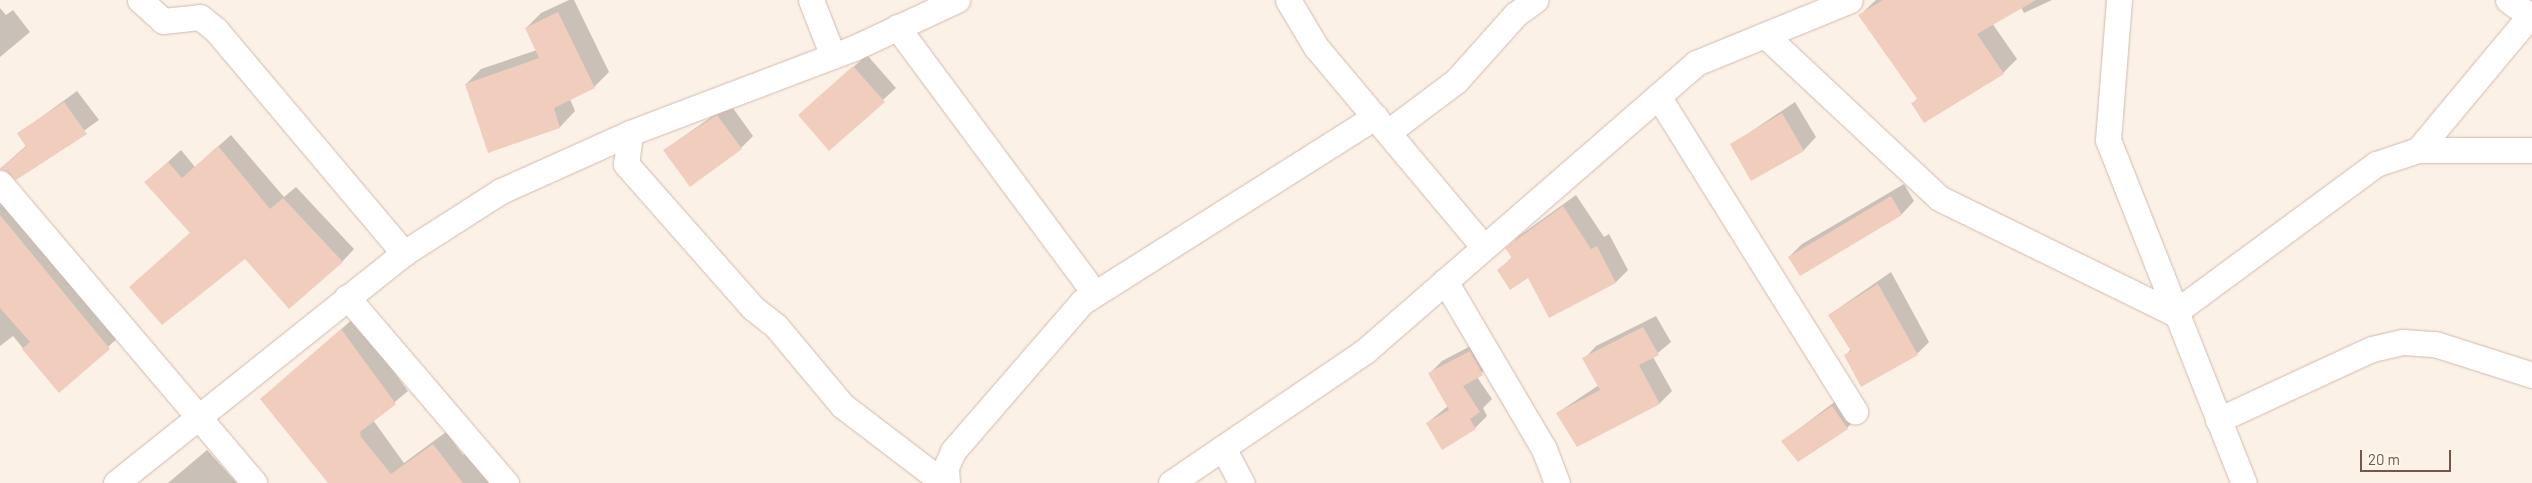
<!DOCTYPE html>
<html>
<head>
<meta charset="utf-8">
<style>
	body { margin:0 }
	#map { position:relative; width:2532px; height:483px; overflow:hidden; background:#fcf1e6; font-family:Barlow,sans-serif }
	div>[style] { position:absolute }
	.shadow>* { inset:0; background:#0003 }
	.building>* { inset:0; background:#f1cdbe }
	.roads { filter:drop-shadow(0 0 1px #d0baaf) drop-shadow(0 0 1px #d0baaf) }
	.street>* { height:25px; margin:-12.5px; padding:0 12.5px; transform-origin:12.5px; border-radius:12.5px; background:#fff }
	span { translate:-50% -50%; white-space:nowrap; text-align:center; line-height:1.15; -webkit-text-stroke:4.5px #fff6ec; paint-order:stroke }
	.scale { position:absolute; left:2360px; top:450px; width:91px; height:22px; box-sizing:border-box; border:2px solid #76564b; border-top:0; padding-left:6px; font-size:15px; line-height:18px; white-space:nowrap; color:#76564b; -webkit-text-stroke:4px #fff6ec; paint-order:stroke }
</style>
</head>
<body>
<div id="map">
	<div class="shadow">
		<i style="clip-path:polygon(569px 0,574px 0,609px 72px,594px 87px,570px 99px,575px 111px,560px 127px,489px 151px,466px 84px,481px 69px,537px 50px,526px 28px,541px 13px)"></i>
		<i style="clip-path:polygon(1876px 0,2052px 0,2024px 13px,2021px 7px,1992px 23px,2017px 59px,2003px 73px,1913px 103px,1918px 98px,1860px 15px)"></i>
		<i style="clip-path:polygon(0 8px,6px 15px,13px 10px,30px 32px,0 57px)"></i>
		<i style="clip-path:polygon(867px 55px,896px 88px,829px 149px,812px 103px)"></i>
		<i style="clip-path:polygon(77px 91px,99px 120px,16px 179px,0 169px,27px 145px,18px 134px)"></i>
		<i style="clip-path:polygon(1795px 102px,1816px 137px,1804px 150px,1751px 180px,1731px 145px)"></i>
		<i style="clip-path:polygon(730px 104px,753px 136px,741px 148px,664px 150px)"></i>
		<i style="clip-path:polygon(231px 135px,284px 197px,296px 187px,354px 249px,342px 262px,245px 257px,131px 287px,191px 232px,146px 182px,181px 150px,195px 167px)"></i>
		<i style="clip-path:polygon(1904px 184px,1914px 201px,1902px 214px,1801px 275px,1789px 257px,1802px 244px)"></i>
		<i style="clip-path:polygon(0 187px,121px 335px,59px 392px,13px 336px,0 346px)"></i>
		<i style="clip-path:polygon(1576px 195px,1604px 237px,1609px 234px,1628px 270px,1616px 282px,1499px 270px,1512px 257px,1507px 248px,1519px 236px)"></i>
		<i style="clip-path:polygon(1891px 272px,1929px 342px,1917px 354px,1846px 355px,1851px 349px,1829px 315px)"></i>
		<i style="clip-path:polygon(1656px 316px,1671px 342px,1653px 357px,1672px 391px,1660px 403px,1577px 446px,1557px 413px,1599px 385px,1584px 359px,1596px 346px)"></i>
		<i style="clip-path:polygon(354px 318px,408px 391px,373px 420px,404px 463px,446px 432px,463px 455px,477px 446px,511px 483px,334px 483px,275px 387px)"></i>
		<i style="clip-path:polygon(1482px 340px,1495px 361px,1477px 377px,1492px 399px,1483px 408px,1487px 416px,1475px 428px,1427px 423px,1448px 406px,1430px 373px,1442px 361px)"></i>
		<i style="clip-path:polygon(1845px 394px,1859px 416px,1847px 428px,1783px 441px)"></i>
		<i style="clip-path:polygon(207px 450px,237px 483px,168px 483px)"></i>
	</div>
	<div class="building">
		<i style="clip-path:polygon(1883px 0,2036px 0,1977px 34px,2004px 74px,1924px 123px,1911px 103px,1918px 100px,1858px 15px)"></i>
		<i style="clip-path:polygon(558px 12px,595px 88px,554px 108px,560px 128px,488px 153px,465px 84px,539px 58px,525px 28px)"></i>
		<i style="clip-path:polygon(853px 66px,885px 102px,829px 151px,798px 115px)"></i>
		<i style="clip-path:polygon(64px 102px,87px 134px,16px 180px,0 169px,26px 147px,17px 133px)"></i>
		<i style="clip-path:polygon(1782px 113px,1804px 151px,1751px 181px,1730px 144px)"></i>
		<i style="clip-path:polygon(717px 115px,742px 149px,690px 187px,663px 150px)"></i>
		<i style="clip-path:polygon(218px 146px,270px 209px,283px 198px,343px 262px,289px 309px,245px 259px,162px 325px,129px 287px,190px 233px,144px 182px,168px 162px,182px 178px)"></i>
		<i style="clip-path:polygon(1891px 196px,1902px 215px,1800px 276px,1788px 257px)"></i>
		<i style="clip-path:polygon(1563px 206px,1591px 249px,1597px 246px,1616px 283px,1549px 318px,1528px 278px,1510px 290px,1497px 270px,1512px 258px,1505px 248px)"></i>
		<i style="clip-path:polygon(0 215px,110px 349px,59px 393px,22px 349px,30px 342px,0 308px)"></i>
		<i style="clip-path:polygon(1878px 284px,1918px 355px,1861px 387px,1844px 355px,1851px 351px,1828px 315px)"></i>
		<i style="clip-path:polygon(1643px 327px,1659px 355px,1639px 365px,1660px 404px,1577px 447px,1556px 413px,1600px 390px,1582px 358px)"></i>
		<i style="clip-path:polygon(341px 329px,396px 404px,360px 432px,361px 437px,391px 474px,433px 444px,463px 483px,328px 483px,260px 399px)"></i>
		<i style="clip-path:polygon(1470px 351px,1483px 375px,1463px 386px,1480px 412px,1470px 419px,1476px 429px,1442px 450px,1426px 423px,1449px 410px,1428px 373px)"></i>
		<i style="clip-path:polygon(1832px 406px,1848px 429px,1798px 462px,1781px 441px)"></i>
	</div>
	<div class="roads">
		<div class="street">
			<i style="left:140px;top:0;width:31px;rotate:42deg"></i>
			<i style="left:163px;top:21px;width:37px;rotate:-6deg"></i>
			<i style="left:200px;top:17px;width:21px;rotate:39deg"></i>
			<i style="left:216px;top:30px;width:292px;rotate:49.9deg"></i>
			<i style="left:811px;top:0;width:60px;rotate:68.6deg"></i>
			<i style="left:1288px;top:0;width:55px;rotate:59.2deg"></i>
			<i style="left:1316px;top:47px;width:261px;rotate:50deg"></i>
			<i style="left:2119px;top:0;width:140px;rotate:94.5deg"></i>
			<i style="left:2108px;top:140px;width:369px;rotate:68.4deg"></i>
			<i style="left:2508px;top:0;width:27px;rotate:36deg"></i>
			<i style="left:897px;top:27px;width:330px;rotate:53.4deg"></i>
			<i style="left:1765px;top:35px;width:238px;rotate:43.1deg"></i>
			<i style="left:1939px;top:198px;width:262px;rotate:26.1deg"></i>
			<i style="left:2174px;top:313px;width:251px;rotate:-36.4deg"></i>
			<i style="left:2376px;top:164px;width:44px;rotate:-18.4deg"></i>
			<i style="left:2418px;top:150px;width:114px"></i>
			<i style="left:1658px;top:96px;width:372px;rotate:58deg"></i>
			<i style="left:1388px;top:132px;width:85px;rotate:-36.9deg"></i>
			<i style="left:1456px;top:81px;width:90px;rotate:-48.2deg"></i>
			<i style="left:1516px;top:14px;width:24px;rotate:-36deg"></i>
			<i style="left:630px;top:133px;width:31px;rotate:97deg"></i>
			<i style="left:626px;top:164px;width:192px;rotate:48.6deg"></i>
			<i style="left:753px;top:308px;width:29px;rotate:38deg"></i>
			<i style="left:776px;top:326px;width:104px;rotate:50.1deg"></i>
			<i style="left:843px;top:406px;width:127px;rotate:37.3deg"></i>
			<i style="left:2418px;top:150px;width:178px;rotate:-50.2deg"></i>
			<i style="left:0;top:183px;width:393px;rotate:49.7deg"></i>
			<i style="left:1445px;top:281px;width:195px;rotate:59.5deg"></i>
			<i style="left:1544px;top:449px;width:36px;rotate:69deg"></i>
			<i style="left:347px;top:297px;width:245px;rotate:49.5deg"></i>
			<i style="left:2218px;top:420px;width:170px;rotate:-24.8deg"></i>
			<i style="left:2372px;top:349px;width:32px;rotate:-13deg"></i>
			<i style="left:2403px;top:342px;width:32px;rotate:4deg"></i>
			<i style="left:2435px;top:344px;width:102px;rotate:17.7deg"></i>
			<i style="left:1223px;top:448px;width:40px;rotate:62deg"></i>
			<i style="left:116px;top:483px;width:369px;rotate:-38.6deg"></i>
			<i style="left:404px;top:253px;width:115px;rotate:-32.6deg"></i>
			<i style="left:501px;top:191px;width:141px;rotate:-24.2deg"></i>
			<i style="left:630px;top:133px;width:240px;rotate:-20.8deg"></i>
			<i style="left:854px;top:48px;width:114px;rotate:-25deg"></i>
			<i style="left:947px;top:483px;width:16px;rotate:-94deg"></i>
			<i style="left:946px;top:467px;width:17px;rotate:-66deg"></i>
			<i style="left:953px;top:451px;width:197px;rotate:-49.1deg"></i>
			<i style="left:1082px;top:302px;width:347px;rotate:-32.3deg"></i>
			<i style="left:1171px;top:483px;width:235px;rotate:-34.2deg"></i>
			<i style="left:1365px;top:351px;width:439px;rotate:-41deg"></i>
			<i style="left:1696px;top:63px;width:166px;rotate:-22.2deg"></i>
		</div>
	</div>
	<div class="scale">20 m</div>
</div>
</body>
</html>
